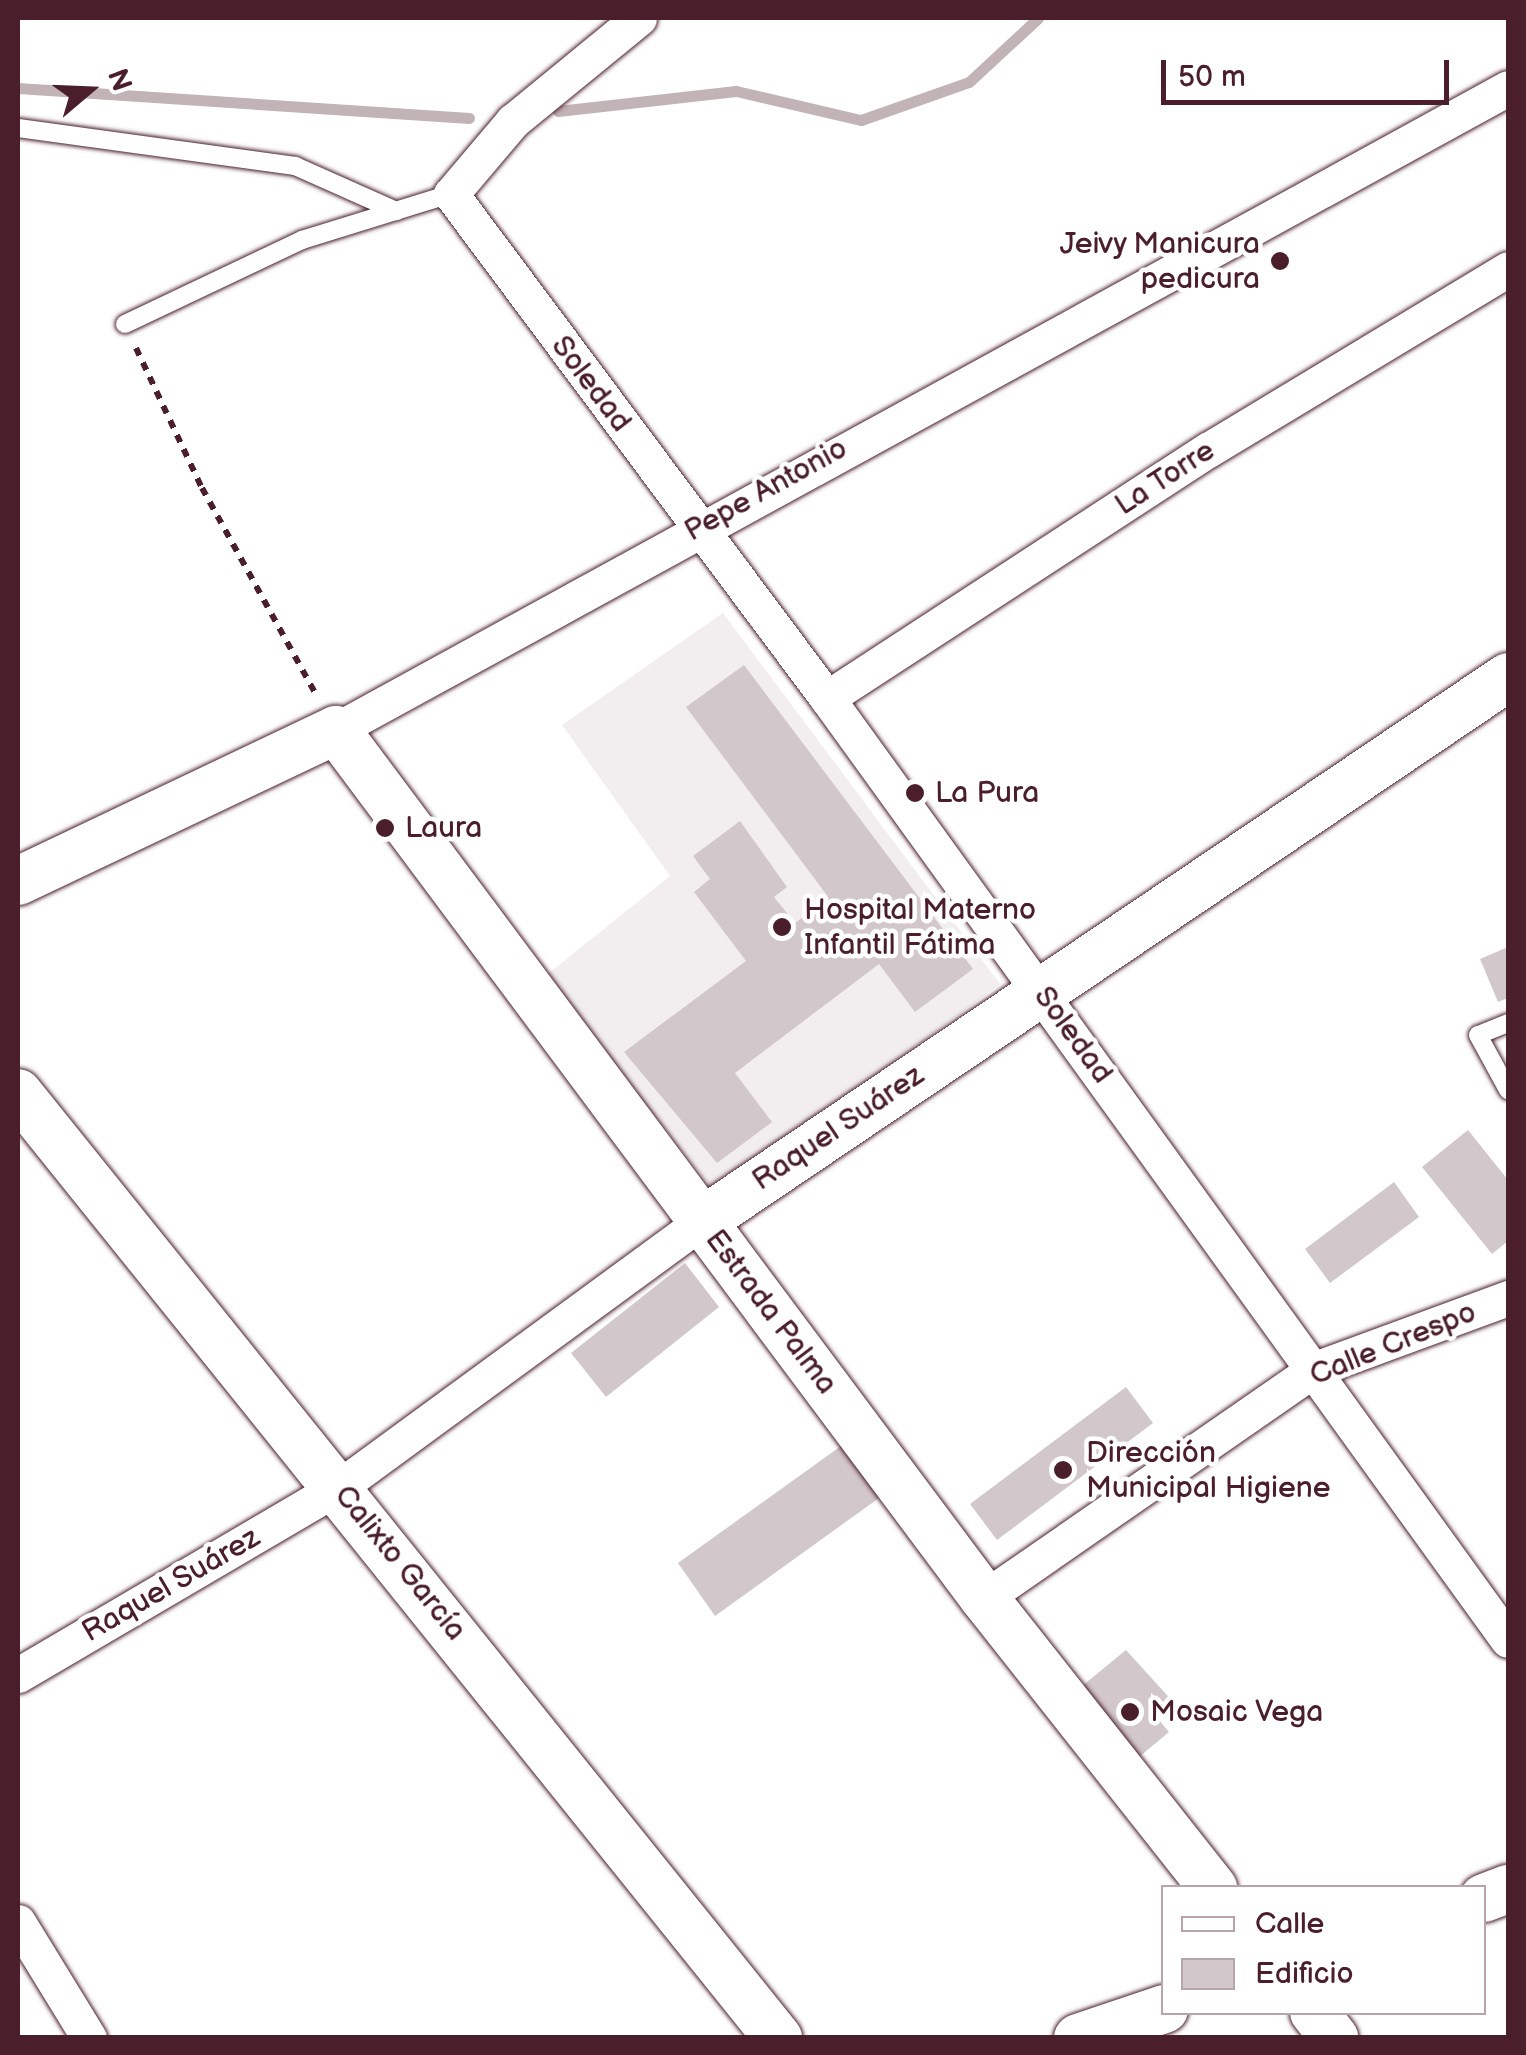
<!DOCTYPE html>
<html>
<head>
<meta charset="utf-8">
<style>
	body { margin:0 }
	#map { position:relative; width:1526px; height:2055px; overflow:hidden; background:#fff; font-family:"Balsamiq Sans",sans-serif }
	div>[style] { position:absolute }
	.built>* { inset:0; background:#f2eeef }
	.stream>* { height:11px; margin:-5.5px; padding:0 5.5px; transform-origin:5.5px; border-radius:5.5px; background:#c1b3b6 }
	.building>* { inset:0; background:#d2c7cb }
	.path>* { height:6px; margin-top:-3px; transform-origin:0; background:repeating-linear-gradient(90deg,#4a1f2b 0 8px,transparent 0 16px) }
	.roads { filter:drop-shadow(0 0 2px #4a1f2b) drop-shadow(0 0 2px #4a1f2b) }
	.lane>* { height:18px; margin:-9px; padding:0 9px; transform-origin:9px; border-radius:9px; background:#fff }
	.street>* { height:35px; margin:-17.5px; padding:0 17.5px; transform-origin:17.5px; border-radius:17.5px; background:#fff }
	.secondary>* { height:48px; margin:-24px; padding:0 24px; transform-origin:24px; border-radius:24px; background:#fff }
	.dots>* { width:28px; height:28px; translate:-50% -50%; box-sizing:border-box; border:5px solid #fff; border-radius:50% }
	span { translate:-50% -50%; white-space:nowrap; text-align:center; line-height:1.15; -webkit-text-stroke:9px #fff; paint-order:stroke }
	.poi-label { font-size:30px; color:#4a1f2b }
	.right { translate:-100% -50%; text-align:right }
	.left { translate:0 -50%; text-align:left }
	.street-label { font-size:30px; color:#4a1f2b }
	.frame { position:absolute; inset:0; border:20px solid #4a1f2b; pointer-events:none }
	.legend { position:absolute; left:1161px; top:1885px; width:325px; height:130px; box-sizing:border-box; background:#fff; border:2px solid #b7a5aa; margin:0; padding:12px 18px; list-style:none; font-size:30px; color:#4a1f2b }
	.legend li { display:flex; align-items:center; gap:20px; height:50px }
	.legend b { width:50px; border:2px solid #b7a5aa }
	.north { position:absolute; left:40px; top:40px; width:100px; height:100px; -webkit-text-stroke:8px #fff; paint-order:stroke; rotate:71deg; font-size:28px; font-weight:700; line-height:40px; text-align:center; color:#4a1f2b }
	.north::after { content:''; display:block; margin:auto; width:35px; height:45px; background:#4a1f2b; clip-path:polygon(50% 0,100% 100%,50% 72%,0 100%) }
	.scale { position:absolute; left:1161px; top:60px; width:288px; height:45px; box-sizing:border-box; border:5px solid #4a1f2b; border-top:0; padding-left:12px; font-size:30px; line-height:35px; white-space:nowrap; color:#4a1f2b; -webkit-text-stroke:8px #fff; paint-order:stroke }
</style>
</head>
<body>
<div id="map">
	<div class="built">
		<i style="clip-path:polygon(723px 613px,1000px 984px,716px 1193px,544px 977px,670px 876px,562px 725px)"></i>
	</div>
	<div class="stream">
		<i style="left:18px;top:88px;width:452px;rotate:3.8deg"></i>
		<i style="left:558px;top:111px;width:179px;rotate:-6.4deg"></i>
		<i style="left:736px;top:91px;width:128px;rotate:13.1deg"></i>
		<i style="left:861px;top:120px;width:114px;rotate:-19.4deg"></i>
		<i style="left:969px;top:82px;width:94px;rotate:-42.8deg"></i>
	</div>
	<div class="building">
		<i style="clip-path:polygon(744px 665px,973px 969px,915px 1012px,879px 964px,735px 1073px,772px 1122px,717px 1163px,624px 1052px,746px 961px,694px 892px,710px 879px,693px 856px,740px 821px,787px 887px,774px 897px,795px 923px,829px 898px,686px 707px)"></i>
		<i style="clip-path:polygon(1508px 947px,1508px 998px,1498px 1002px,1480px 959px)"></i>
		<i style="clip-path:polygon(1468px 1130px,1508px 1180px,1508px 1241px,1492px 1254px,1422px 1167px)"></i>
		<i style="clip-path:polygon(1394px 1182px,1419px 1217px,1330px 1283px,1305px 1249px)"></i>
		<i style="clip-path:polygon(685px 1263px,719px 1307px,606px 1397px,571px 1353px)"></i>
		<i style="clip-path:polygon(1126px 1387px,1153px 1423px,997px 1540px,970px 1504px)"></i>
		<i style="clip-path:polygon(841px 1446px,879px 1498px,715px 1616px,678px 1563px)"></i>
		<i style="clip-path:polygon(1126px 1650px,1175px 1704px,1158px 1719px,1169px 1732px,1133px 1762px,1076px 1691px)"></i>
	</div>
	<div class="path">
		<i style="left:136px;top:348px;width:155px;rotate:64.8deg"></i>
		<i style="left:202px;top:488px;width:238px;rotate:61.1deg"></i>
	</div>
	<div class="roads">
		<div class="lane">
			<i style="left:18px;top:128px;width:280px;rotate:7.8deg"></i>
			<i style="left:295px;top:166px;width:111px;rotate:24deg"></i>
			<i style="left:125px;top:324px;width:196px;rotate:-25.4deg"></i>
			<i style="left:302px;top:240px;width:156px;rotate:-17.2deg"></i>
			<i style="left:1508px;top:1023px;width:32px;rotate:158deg"></i>
			<i style="left:1478px;top:1035px;width:63px;rotate:61.4deg"></i>
		</div>
		<div class="street">
			<i style="left:639px;top:18px;width:163px;rotate:140.7deg"></i>
			<i style="left:513px;top:121px;width:96px;rotate:130.3deg"></i>
			<i style="left:451px;top:194px;width:629px;rotate:53.28deg"></i>
			<i style="left:827px;top:698px;width:1162px;rotate:54.14deg"></i>
			<i style="left:827px;top:698px;width:455px;rotate:-33.1deg"></i>
			<i style="left:1208px;top:450px;width:350px;rotate:-31.1deg"></i>
			<i style="left:336px;top:730px;width:1336px;rotate:-28.71deg"></i>
			<i style="left:984px;top:1598px;width:402px;rotate:-34.7deg"></i>
			<i style="left:1315px;top:1369px;width:206px;rotate:-20.2deg"></i>
			<i style="left:18px;top:1675px;width:372px;rotate:-30.4deg"></i>
			<i style="left:339px;top:1487px;width:452px;rotate:-36.2deg"></i>
			<i style="left:18px;top:1922px;width:136px;rotate:58.5deg"></i>
		</div>
		<div class="secondary">
			<i style="left:18px;top:881px;width:352px;rotate:-25.4deg"></i>
			<i style="left:336px;top:730px;width:1083px;rotate:53.26deg"></i>
			<i style="left:984px;top:1598px;width:370px;rotate:51.7deg"></i>
			<i style="left:18px;top:1093px;width:1213px;rotate:51.19deg"></i>
			<i style="left:704px;top:1220px;width:970px;rotate:-34.03deg"></i>
			<i style="left:1484px;top:1898px;width:26px;rotate:-21deg"></i>
			<i style="left:1314px;top:2012px;width:33px;rotate:52deg"></i>
			<i style="left:1078px;top:2038px;width:91px;rotate:-18.6deg"></i>
		</div>
	</div>
	<div class="dots">
		<i style="left:1280px;top:261px;background:#4a1f2b"></i>
		<i style="left:915px;top:793px;background:#4a1f2b"></i>
		<i style="left:385px;top:828px;background:#4a1f2b"></i>
		<i style="left:782px;top:927px;background:#4a1f2b"></i>
		<i style="left:1063px;top:1470px;background:#4a1f2b"></i>
		<i style="left:1130px;top:1712px;background:#4a1f2b"></i>
	</div>
	<div class="poi-label">
		<span class="right" style="left:1260px;top:261px">Jeivy Manicura<br>pedicura</span>
		<span class="left" style="left:935px;top:793px">La Pura</span>
		<span class="left" style="left:405px;top:828px">Laura</span>
		<span class="left" style="left:804px;top:927px">Hospital Materno<br>Infantil Fátima</span>
		<span class="left" style="left:1086px;top:1470px">Dirección<br>Municipal Higiene</span>
		<span class="left" style="left:1150px;top:1712px">Mosaic Vega</span>
	</div>
	<div class="street-label">
		<span style="left:591px;top:384px;rotate:53deg">Soledad</span>
		<span style="left:1165px;top:478px;rotate:-33deg">La Torre</span>
		<span style="left:766px;top:490px;rotate:-29deg">Pepe Antonio</span>
		<span style="left:1073px;top:1035px;rotate:54deg">Soledad</span>
		<span style="left:838px;top:1128px;rotate:-34deg">Raquel Suárez</span>
		<span style="left:771px;top:1312px;rotate:53deg">Estrada Palma</span>
		<span style="left:1393px;top:1344px;rotate:-22deg">Calle Crespo</span>
		<span style="left:400px;top:1563px;rotate:51deg">Calixto García</span>
		<span style="left:171px;top:1585px;rotate:-30deg">Raquel Suárez</span>
	</div>
	<div class="frame"></div>
	<ul class="legend">
	<li><b style="height:12px;background:#fff"></b>Calle</li>
	<li><b style="height:28px;background:#d2c7cb"></b>Edificio</li>
	</ul>
	<div class="north">N</div>
	<div class="scale">50 m</div>
</div>
</body>
</html>
